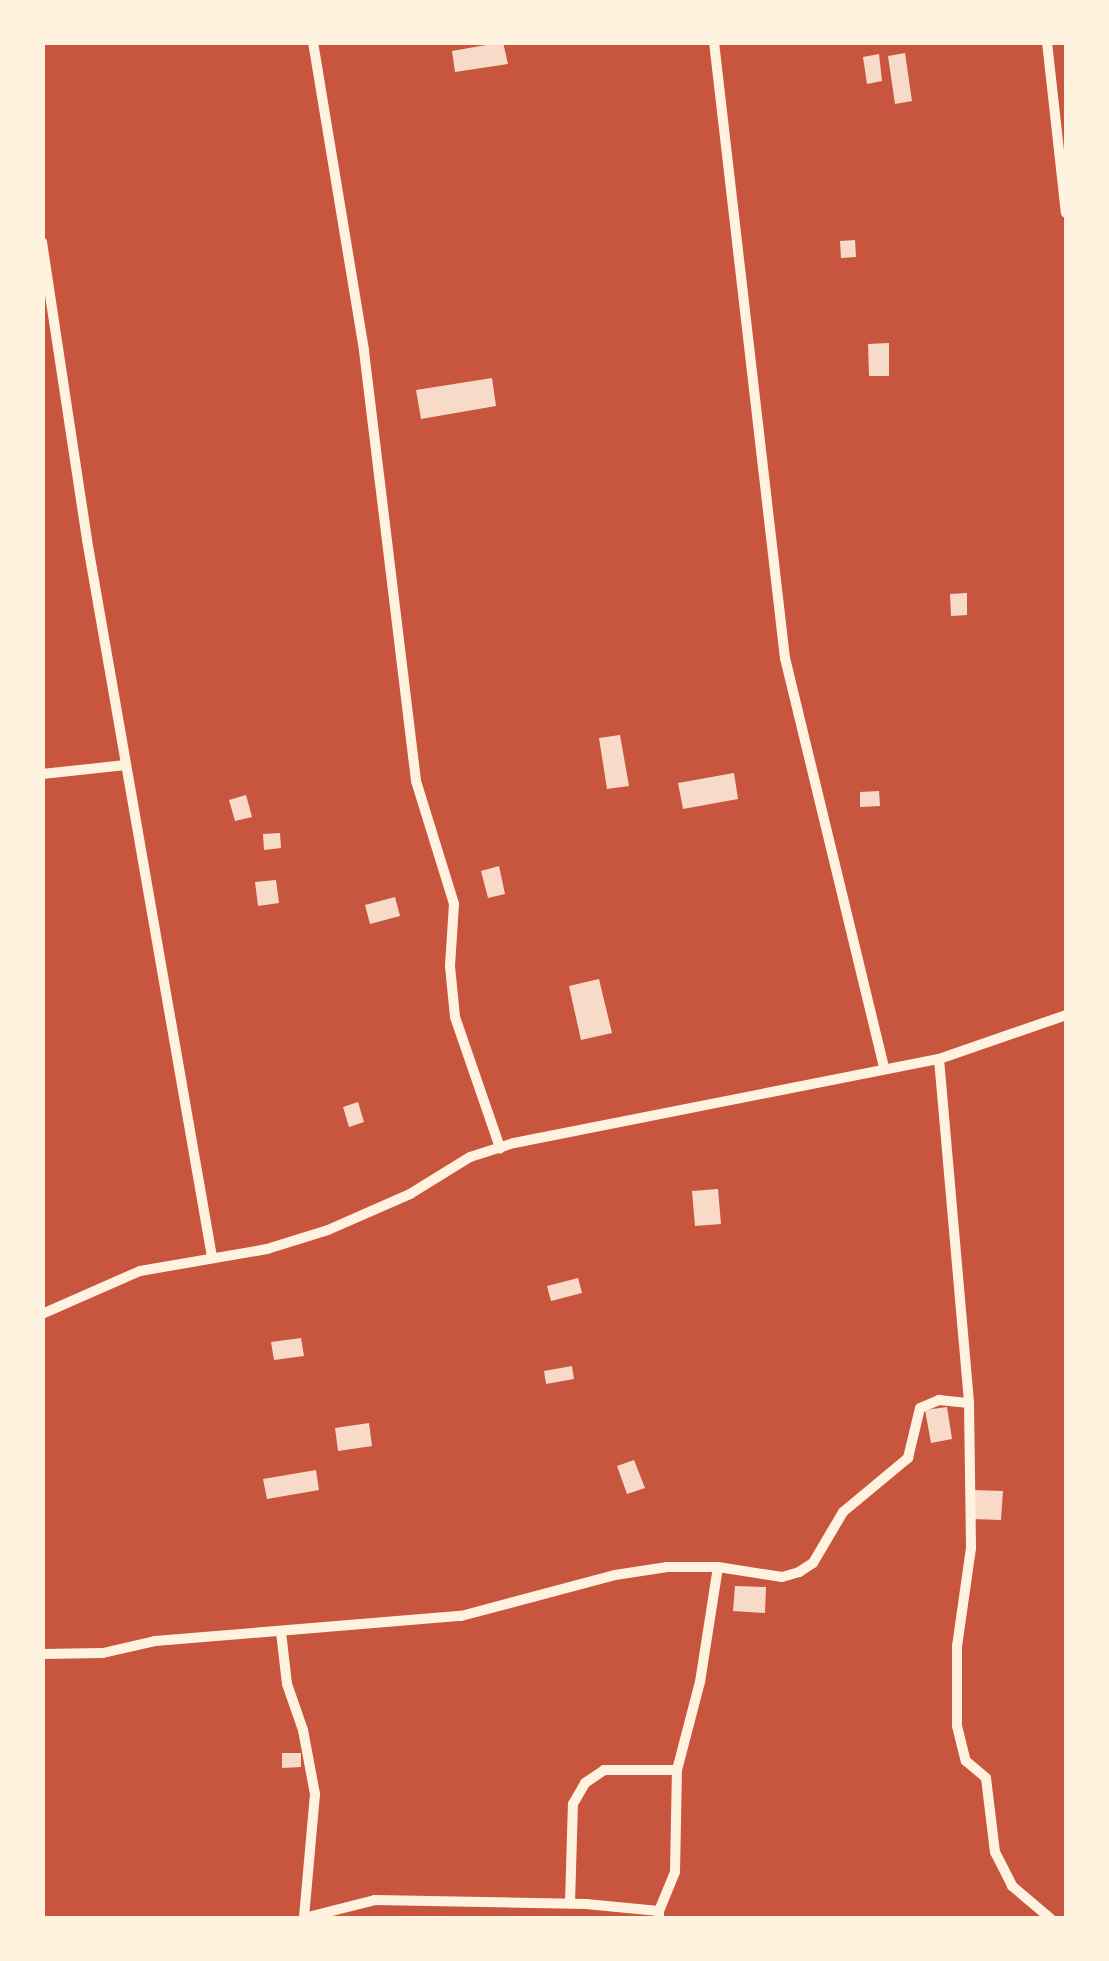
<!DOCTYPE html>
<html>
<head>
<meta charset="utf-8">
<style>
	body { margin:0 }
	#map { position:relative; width:1109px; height:1961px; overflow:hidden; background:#c8553d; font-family:Cabin,sans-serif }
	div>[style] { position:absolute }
	.building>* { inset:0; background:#f7dbc8 }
	.minor>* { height:10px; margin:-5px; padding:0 5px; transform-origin:5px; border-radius:5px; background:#fff3e0 }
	span { translate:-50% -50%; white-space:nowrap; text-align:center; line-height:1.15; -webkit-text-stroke:9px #fff3e0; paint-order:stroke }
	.frame { position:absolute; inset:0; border:45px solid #fff3e0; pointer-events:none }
</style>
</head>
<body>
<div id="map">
	<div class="building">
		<i style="clip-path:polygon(503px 42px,508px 64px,455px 72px,452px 51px)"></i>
		<i style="clip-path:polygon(905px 53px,912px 101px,895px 104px,888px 56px)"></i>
		<i style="clip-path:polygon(879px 54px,882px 81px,867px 84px,863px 57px)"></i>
		<i style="clip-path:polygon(855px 240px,856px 257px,841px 258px,840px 241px)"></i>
		<i style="clip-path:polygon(889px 343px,889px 376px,869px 376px,868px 344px)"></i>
		<i style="clip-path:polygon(492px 378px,496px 406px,421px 419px,416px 390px)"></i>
		<i style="clip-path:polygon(967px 593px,967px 615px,951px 616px,950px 594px)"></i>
		<i style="clip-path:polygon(620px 735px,629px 786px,607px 789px,599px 738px)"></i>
		<i style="clip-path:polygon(734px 773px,738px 799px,683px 809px,678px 783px)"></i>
		<i style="clip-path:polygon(879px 791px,880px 806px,860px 807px,860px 792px)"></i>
		<i style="clip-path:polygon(246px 795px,252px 817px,235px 821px,229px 800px)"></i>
		<i style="clip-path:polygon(280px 833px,281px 848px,264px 850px,263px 834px)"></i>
		<i style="clip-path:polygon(499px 866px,505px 894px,488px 898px,481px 871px)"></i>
		<i style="clip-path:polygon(276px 880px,279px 903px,258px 906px,255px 882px)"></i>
		<i style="clip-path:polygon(395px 897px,400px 916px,370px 924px,365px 905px)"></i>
		<i style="clip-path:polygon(599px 979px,612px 1033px,581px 1040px,569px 986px)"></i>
		<i style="clip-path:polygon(358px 1102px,364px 1122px,349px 1127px,343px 1107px)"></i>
		<i style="clip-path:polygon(718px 1189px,721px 1224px,695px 1226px,692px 1191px)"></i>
		<i style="clip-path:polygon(578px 1278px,582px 1293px,551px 1301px,547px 1286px)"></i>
		<i style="clip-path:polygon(301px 1338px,304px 1356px,274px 1360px,271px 1342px)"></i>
		<i style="clip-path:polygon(572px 1366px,574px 1379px,546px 1384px,544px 1371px)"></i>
		<i style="clip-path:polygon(947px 1407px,952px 1439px,931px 1443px,925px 1410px)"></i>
		<i style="clip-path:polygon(369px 1423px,372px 1446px,338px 1451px,335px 1428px)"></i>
		<i style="clip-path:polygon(634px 1460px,645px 1488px,627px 1494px,617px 1466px)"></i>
		<i style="clip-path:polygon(316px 1470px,319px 1490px,267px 1499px,263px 1479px)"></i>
		<i style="clip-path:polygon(973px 1490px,1003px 1491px,1001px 1520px,972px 1519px)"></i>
		<i style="clip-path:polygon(735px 1586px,766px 1587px,765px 1613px,733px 1611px)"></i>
		<i style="clip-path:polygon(282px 1753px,301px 1753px,301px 1767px,282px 1768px)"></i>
	</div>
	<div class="minor">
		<i style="left:313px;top:42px;width:313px;rotate:80.6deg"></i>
		<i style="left:364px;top:351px;width:433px;rotate:83.1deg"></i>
		<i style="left:416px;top:781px;width:129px;rotate:72.8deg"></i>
		<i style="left:454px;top:904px;width:62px;rotate:93.7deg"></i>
		<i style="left:450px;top:966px;width:51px;rotate:84.4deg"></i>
		<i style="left:455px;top:1017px;width:139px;rotate:71deg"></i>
		<i style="left:714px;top:42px;width:620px;rotate:83.43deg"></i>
		<i style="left:785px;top:658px;width:422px;rotate:76.4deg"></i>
		<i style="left:1047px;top:42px;width:172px;rotate:83.7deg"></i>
		<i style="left:42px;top:242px;width:301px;rotate:81.4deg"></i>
		<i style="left:87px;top:540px;width:728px;rotate:80.11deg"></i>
		<i style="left:42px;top:774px;width:84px;rotate:-6.1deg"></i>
		<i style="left:939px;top:1059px;width:345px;rotate:85deg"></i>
		<i style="left:969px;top:1403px;width:145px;rotate:89.2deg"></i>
		<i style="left:971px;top:1548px;width:99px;rotate:98.1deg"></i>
		<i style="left:957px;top:1646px;width:80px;rotate:90deg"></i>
		<i style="left:957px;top:1726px;width:36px;rotate:76deg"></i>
		<i style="left:966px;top:1761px;width:26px;rotate:40deg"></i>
		<i style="left:986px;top:1778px;width:75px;rotate:83.1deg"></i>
		<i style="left:995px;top:1852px;width:38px;rotate:63deg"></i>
		<i style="left:1012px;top:1886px;width:50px;rotate:40.1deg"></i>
		<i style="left:42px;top:1314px;width:107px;rotate:-23.7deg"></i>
		<i style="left:140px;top:1271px;width:129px;rotate:-9.8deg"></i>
		<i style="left:267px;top:1249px;width:64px;rotate:-17.3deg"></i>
		<i style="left:328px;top:1230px;width:90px;rotate:-23.7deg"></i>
		<i style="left:410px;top:1194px;width:70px;rotate:-31.7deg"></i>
		<i style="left:470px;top:1157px;width:46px;rotate:-17.7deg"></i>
		<i style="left:514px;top:1143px;width:433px;rotate:-11.2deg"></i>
		<i style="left:939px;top:1059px;width:134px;rotate:-19.1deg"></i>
		<i style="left:281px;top:1632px;width:52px;rotate:83.4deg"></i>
		<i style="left:287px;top:1684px;width:49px;rotate:70.8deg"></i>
		<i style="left:303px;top:1730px;width:65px;rotate:79.4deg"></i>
		<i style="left:315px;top:1794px;width:123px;rotate:95.1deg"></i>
		<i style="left:42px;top:1654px;width:61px;rotate:-0.9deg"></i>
		<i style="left:103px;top:1653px;width:53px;rotate:-13deg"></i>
		<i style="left:155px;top:1641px;width:307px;rotate:-4.7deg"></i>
		<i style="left:461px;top:1616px;width:159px;rotate:-14.9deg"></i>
		<i style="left:615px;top:1575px;width:53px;rotate:-8.7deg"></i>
		<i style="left:667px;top:1567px;width:51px"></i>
		<i style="left:718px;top:1567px;width:65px;rotate:8.9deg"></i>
		<i style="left:782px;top:1577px;width:18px;rotate:-16deg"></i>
		<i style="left:799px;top:1572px;width:17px;rotate:-33deg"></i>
		<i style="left:813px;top:1563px;width:59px;rotate:-59.5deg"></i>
		<i style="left:843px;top:1512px;width:85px;rotate:-39.7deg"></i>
		<i style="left:908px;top:1458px;width:51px;rotate:-76.5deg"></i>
		<i style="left:920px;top:1408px;width:21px;rotate:-23deg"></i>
		<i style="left:939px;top:1400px;width:30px;rotate:6deg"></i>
		<i style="left:570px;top:1903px;width:99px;rotate:-88.3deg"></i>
		<i style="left:573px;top:1804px;width:24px;rotate:-60deg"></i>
		<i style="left:585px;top:1783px;width:23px;rotate:-34deg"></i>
		<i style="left:604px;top:1770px;width:73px"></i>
		<i style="left:659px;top:1911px;width:42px;rotate:-67.7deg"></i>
		<i style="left:675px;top:1872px;width:102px;rotate:-88.9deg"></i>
		<i style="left:677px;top:1770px;width:91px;rotate:-75.4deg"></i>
		<i style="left:700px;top:1682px;width:116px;rotate:-81.1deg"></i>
		<i style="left:304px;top:1918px;width:73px;rotate:-14.2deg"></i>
		<i style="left:375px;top:1900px;width:211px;rotate:1.1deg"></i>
		<i style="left:586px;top:1904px;width:73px;rotate:5.5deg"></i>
		<i style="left:659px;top:1911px;width:7px;rotate:90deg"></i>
	</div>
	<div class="frame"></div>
</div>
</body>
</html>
